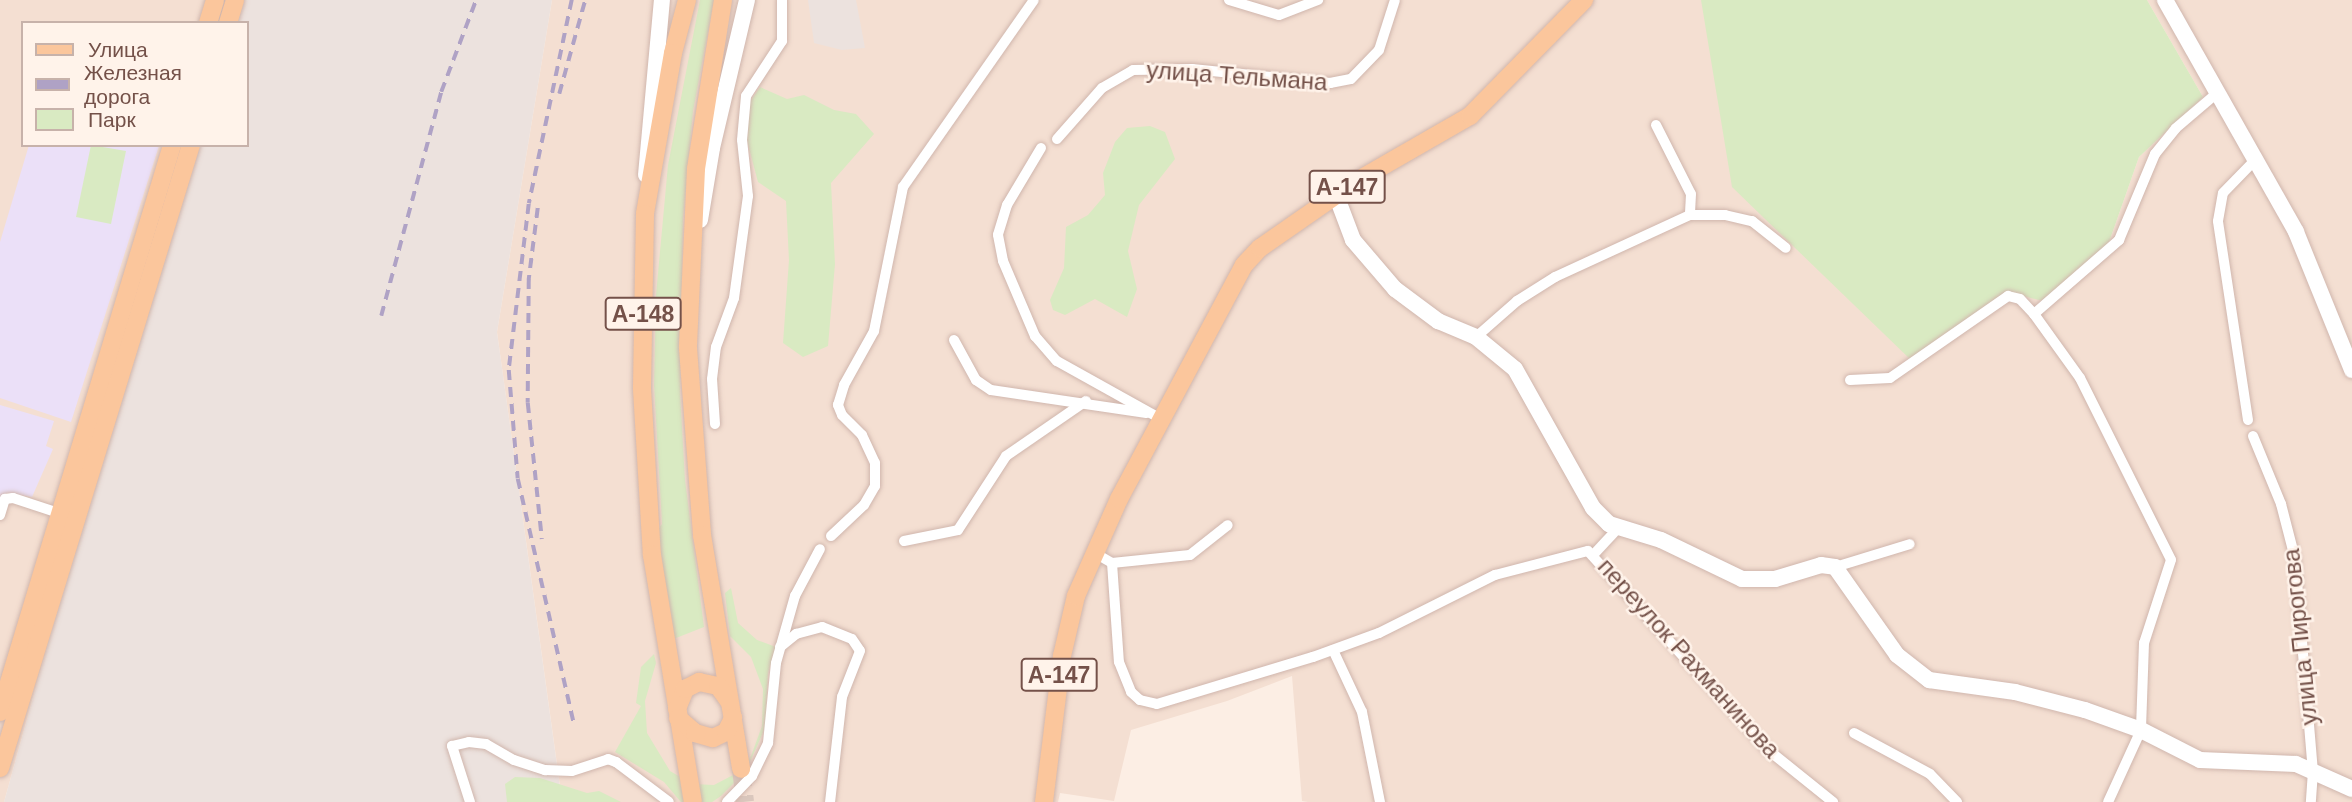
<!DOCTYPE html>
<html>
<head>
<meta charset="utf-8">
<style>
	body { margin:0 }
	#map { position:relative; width:2352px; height:802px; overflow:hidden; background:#fceee4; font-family:Helvetica,sans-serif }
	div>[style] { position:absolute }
	.residential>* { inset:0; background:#f4dfd2 }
	.industrial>* { inset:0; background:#ece2de }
	.education>* { inset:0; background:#ebe0f8 }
	.green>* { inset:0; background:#d9eac2 }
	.primary-tunnel>* { height:18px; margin-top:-9px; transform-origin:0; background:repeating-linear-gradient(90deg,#dac7bd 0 18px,transparent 0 27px) }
	.roads { filter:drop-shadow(0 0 2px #d0b6ad) drop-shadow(0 0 2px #d0b6ad) }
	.street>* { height:10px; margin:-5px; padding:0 5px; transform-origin:5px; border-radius:5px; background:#fff }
	.secondary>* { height:16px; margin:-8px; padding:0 8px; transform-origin:8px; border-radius:8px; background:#fff }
	.primary>* { height:18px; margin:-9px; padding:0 9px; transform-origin:9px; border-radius:9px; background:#fbc69c }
	.rail>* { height:3.5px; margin-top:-1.75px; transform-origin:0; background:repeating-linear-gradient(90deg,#afa2c5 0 10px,transparent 0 17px) }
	span { translate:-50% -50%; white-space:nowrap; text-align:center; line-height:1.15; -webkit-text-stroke:5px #fff3ea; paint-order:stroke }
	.shield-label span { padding:2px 5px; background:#fff3ea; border:2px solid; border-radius:5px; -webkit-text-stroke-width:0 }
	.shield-label { font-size:23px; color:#745149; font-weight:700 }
	.street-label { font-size:24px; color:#745149 }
	.legend { position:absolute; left:21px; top:21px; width:228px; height:126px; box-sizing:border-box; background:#fff3ea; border:2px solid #c7b2aa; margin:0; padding:9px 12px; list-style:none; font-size:21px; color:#745149 }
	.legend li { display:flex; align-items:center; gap:14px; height:35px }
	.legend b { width:35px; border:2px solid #c7b2aa }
</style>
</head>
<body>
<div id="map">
	<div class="residential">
		<i style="clip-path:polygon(0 0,228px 0,221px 23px,23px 23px,23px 145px,187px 145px,4px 802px,0 802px)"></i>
		<i style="clip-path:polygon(552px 0,1701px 0,2006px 292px,2108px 245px,2139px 157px,2203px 97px,2147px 0,2352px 0,2352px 802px,1308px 802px,1302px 801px,1292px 676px,1227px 701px,1131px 730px,1114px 801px,1060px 793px,1058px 802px,550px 802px,561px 793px,497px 332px)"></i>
	</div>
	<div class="industrial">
		<i style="clip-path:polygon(228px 0,552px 0,497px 332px,561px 794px,550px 802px,4px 802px,187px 145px,247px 145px,247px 23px,221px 23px)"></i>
		<i style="clip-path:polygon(808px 0,856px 0,865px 48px,842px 50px,814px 43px)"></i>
	</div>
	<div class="education">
		<i style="clip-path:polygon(29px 145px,159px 146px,71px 422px,0 398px,0 242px)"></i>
		<i style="clip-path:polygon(0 405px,54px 421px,46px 446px,53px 449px,32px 497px,7px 493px,0 505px)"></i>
	</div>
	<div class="green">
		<i style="clip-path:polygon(700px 0,714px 0,693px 111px,683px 218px,680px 392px,685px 480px,704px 627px,671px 640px,657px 531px,662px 524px,654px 385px,656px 295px,668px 165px)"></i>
		<i style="clip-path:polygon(1701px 0,2147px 0,2203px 97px,2139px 157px,2108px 245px,2043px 301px,2006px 292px,1912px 361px,1732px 187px)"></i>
		<i style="clip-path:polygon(760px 87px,787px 99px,804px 95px,834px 110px,856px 114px,874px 134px,831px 183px,835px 264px,828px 346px,803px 357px,783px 343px,789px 260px,786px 201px,758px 182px,747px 141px,749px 103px)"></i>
		<i style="clip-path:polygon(1150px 126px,1165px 132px,1175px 159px,1139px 205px,1128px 251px,1137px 289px,1127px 317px,1095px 299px,1065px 315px,1053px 310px,1050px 300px,1064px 268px,1066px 227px,1088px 215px,1105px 195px,1103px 173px,1115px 142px,1127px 128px)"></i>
		<i style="clip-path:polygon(91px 145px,126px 151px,111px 224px,76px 217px)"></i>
		<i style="clip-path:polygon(731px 588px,738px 623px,757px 640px,776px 647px,768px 673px,765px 728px,746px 771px,721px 796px,712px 802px,681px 802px,664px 782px,615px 752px,641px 706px,636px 703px,641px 667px,654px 654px,656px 663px,645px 701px,647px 733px,670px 771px,692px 784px,714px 785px,735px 774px,751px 756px,762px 726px,763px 689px,751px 657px,730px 636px,725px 593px)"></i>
		<i style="clip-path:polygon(515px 777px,540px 778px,587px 793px,599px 791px,621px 802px,507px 802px,505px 784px)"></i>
	</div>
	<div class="primary-tunnel">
		<i style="left:741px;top:769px;width:33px;rotate:83deg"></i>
	</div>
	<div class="roads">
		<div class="street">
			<i style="left:1229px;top:0;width:52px;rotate:16.7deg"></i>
			<i style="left:1279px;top:15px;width:42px;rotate:-21deg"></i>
			<i style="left:1656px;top:125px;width:77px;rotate:63.1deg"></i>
			<i style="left:1691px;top:194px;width:21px;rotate:93deg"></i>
			<i style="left:1057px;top:139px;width:68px;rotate:-48.6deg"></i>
			<i style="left:1102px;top:88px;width:36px;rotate:-30deg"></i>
			<i style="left:1133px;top:70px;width:59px;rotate:-1deg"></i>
			<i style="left:1192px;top:69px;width:139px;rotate:5.8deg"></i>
			<i style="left:1330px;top:83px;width:21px;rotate:-11deg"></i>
			<i style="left:1351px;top:79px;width:40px;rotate:-46deg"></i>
			<i style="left:1379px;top:50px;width:52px;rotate:-72.3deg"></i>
			<i style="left:1041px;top:148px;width:66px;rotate:120.8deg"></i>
			<i style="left:1007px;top:205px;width:31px;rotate:107deg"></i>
			<i style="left:998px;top:235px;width:26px;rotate:79deg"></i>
			<i style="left:1003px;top:261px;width:82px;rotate:66.9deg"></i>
			<i style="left:1035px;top:336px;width:33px;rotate:49deg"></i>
			<i style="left:1057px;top:361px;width:121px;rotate:29.1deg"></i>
			<i style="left:2034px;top:314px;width:113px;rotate:-41deg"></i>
			<i style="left:2119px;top:240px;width:93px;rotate:-67.3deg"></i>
			<i style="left:2155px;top:154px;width:33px;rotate:-51deg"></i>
			<i style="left:2176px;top:128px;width:54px;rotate:-40.5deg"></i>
			<i style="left:1476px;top:337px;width:55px;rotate:-41.3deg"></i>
			<i style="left:1517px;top:301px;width:45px;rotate:-32.3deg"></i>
			<i style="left:1555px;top:277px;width:149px;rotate:-24.7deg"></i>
			<i style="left:1690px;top:215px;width:35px"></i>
			<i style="left:1725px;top:215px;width:28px;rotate:13deg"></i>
			<i style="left:1752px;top:221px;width:43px;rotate:38.5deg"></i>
			<i style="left:954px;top:340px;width:46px;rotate:61.2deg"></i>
			<i style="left:976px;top:380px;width:18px;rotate:34deg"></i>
			<i style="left:991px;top:390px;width:157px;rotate:8.4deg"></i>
			<i style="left:1850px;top:380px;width:40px;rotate:-2.9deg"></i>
			<i style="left:1890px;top:378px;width:144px;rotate:-34.8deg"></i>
			<i style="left:2008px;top:296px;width:12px;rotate:14deg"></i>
			<i style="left:2020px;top:299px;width:21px;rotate:47deg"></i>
			<i style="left:2034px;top:314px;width:79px;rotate:54.3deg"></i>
			<i style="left:2080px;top:378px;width:203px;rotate:63.4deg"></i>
			<i style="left:2171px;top:560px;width:87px;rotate:108deg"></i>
			<i style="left:2144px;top:643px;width:87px;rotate:92deg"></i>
			<i style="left:2141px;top:730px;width:79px;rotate:114.6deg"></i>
			<i style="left:2248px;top:420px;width:201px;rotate:-98.6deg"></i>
			<i style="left:2218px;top:221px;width:28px;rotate:-80deg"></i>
			<i style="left:2223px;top:193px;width:49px;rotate:-45.8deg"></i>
			<i style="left:715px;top:424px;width:45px;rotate:-93.8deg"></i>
			<i style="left:712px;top:379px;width:32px;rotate:-83deg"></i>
			<i style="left:716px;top:347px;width:52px;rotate:-69.8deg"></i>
			<i style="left:734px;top:298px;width:103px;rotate:-82.2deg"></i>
			<i style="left:748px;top:196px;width:56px;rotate:-96.1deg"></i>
			<i style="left:742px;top:140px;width:44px;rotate:-84.8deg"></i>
			<i style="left:746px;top:96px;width:66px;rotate:-56.8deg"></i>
			<i style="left:782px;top:41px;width:41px;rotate:-90deg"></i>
			<i style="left:2253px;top:436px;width:74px;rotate:67.6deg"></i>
			<i style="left:2281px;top:504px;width:56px;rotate:75.5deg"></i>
			<i style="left:2295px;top:558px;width:214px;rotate:85.2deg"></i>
			<i style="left:2313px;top:771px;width:31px;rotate:94deg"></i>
			<i style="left:0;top:515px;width:17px;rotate:-73deg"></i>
			<i style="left:5px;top:499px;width:8px;rotate:-7deg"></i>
			<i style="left:13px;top:498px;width:52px;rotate:18.1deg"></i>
			<i style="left:831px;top:536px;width:45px;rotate:-43.2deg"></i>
			<i style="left:864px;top:505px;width:22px;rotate:-60deg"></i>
			<i style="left:875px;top:486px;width:23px;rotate:-90deg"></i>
			<i style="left:875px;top:463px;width:31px;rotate:-115deg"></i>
			<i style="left:862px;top:435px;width:28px;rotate:-135deg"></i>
			<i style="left:842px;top:415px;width:11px;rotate:-112deg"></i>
			<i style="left:838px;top:405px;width:21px;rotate:-73deg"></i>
			<i style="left:844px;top:385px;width:62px;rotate:-60.9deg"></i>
			<i style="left:874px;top:331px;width:147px;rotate:-78.6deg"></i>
			<i style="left:903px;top:187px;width:228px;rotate:-55deg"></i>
			<i style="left:904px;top:541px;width:55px;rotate:-11.5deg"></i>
			<i style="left:958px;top:530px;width:88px;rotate:-57deg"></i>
			<i style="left:1006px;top:456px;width:97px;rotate:-34.5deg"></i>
			<i style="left:1093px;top:552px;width:22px;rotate:30deg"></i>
			<i style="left:1112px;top:563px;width:78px;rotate:-5.9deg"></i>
			<i style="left:1190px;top:555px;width:48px;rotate:-38.3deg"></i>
			<i style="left:1595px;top:553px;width:33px;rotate:-47deg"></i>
			<i style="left:1112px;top:563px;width:99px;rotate:86deg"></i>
			<i style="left:1119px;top:662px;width:32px;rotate:68deg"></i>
			<i style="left:1131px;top:692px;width:12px;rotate:42deg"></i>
			<i style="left:1140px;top:700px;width:17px;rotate:13deg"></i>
			<i style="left:1157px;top:704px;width:163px;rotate:-16.8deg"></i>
			<i style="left:1313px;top:657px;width:70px;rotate:-20deg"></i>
			<i style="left:1379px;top:633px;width:130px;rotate:-26.6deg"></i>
			<i style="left:1495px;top:575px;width:96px;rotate:-14.5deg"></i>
			<i style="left:1588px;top:551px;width:267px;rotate:47.9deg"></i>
			<i style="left:1767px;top:749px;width:85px;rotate:38.8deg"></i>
			<i style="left:1835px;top:567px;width:78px;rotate:-17deg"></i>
			<i style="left:780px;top:647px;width:21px;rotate:-39deg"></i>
			<i style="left:796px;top:634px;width:27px;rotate:-15deg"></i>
			<i style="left:822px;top:627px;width:32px;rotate:22deg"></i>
			<i style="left:852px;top:639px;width:14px;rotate:56deg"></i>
			<i style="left:860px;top:651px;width:49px;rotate:111.4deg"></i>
			<i style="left:842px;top:697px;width:106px;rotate:96.5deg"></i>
			<i style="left:1333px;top:650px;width:68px;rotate:64.9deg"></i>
			<i style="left:1362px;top:712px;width:92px;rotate:78.7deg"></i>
			<i style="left:1854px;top:733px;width:86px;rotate:28.3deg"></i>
			<i style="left:1930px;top:774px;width:39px;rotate:46deg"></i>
			<i style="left:470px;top:802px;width:59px;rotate:-107.8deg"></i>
			<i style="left:452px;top:746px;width:17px;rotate:-13deg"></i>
			<i style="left:469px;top:742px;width:17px;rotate:7deg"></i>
			<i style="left:486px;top:744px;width:32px;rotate:30deg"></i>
			<i style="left:514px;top:760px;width:33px;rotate:18deg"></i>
			<i style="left:545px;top:770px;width:27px;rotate:2deg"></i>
			<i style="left:572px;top:771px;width:38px;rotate:-18deg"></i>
			<i style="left:608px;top:759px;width:9px;rotate:21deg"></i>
			<i style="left:616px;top:762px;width:66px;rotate:37deg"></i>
			<i style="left:727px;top:802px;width:36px;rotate:-46deg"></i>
			<i style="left:752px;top:776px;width:37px;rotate:-64deg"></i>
			<i style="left:768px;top:743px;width:80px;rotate:-84.3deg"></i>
			<i style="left:776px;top:663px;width:70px;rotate:-74.2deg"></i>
			<i style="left:795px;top:596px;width:53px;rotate:-62deg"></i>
		</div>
		<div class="secondary">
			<i style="left:2165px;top:0;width:266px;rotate:60.5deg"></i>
			<i style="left:2296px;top:232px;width:149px;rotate:67.9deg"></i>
			<i style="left:646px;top:175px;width:176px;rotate:-84.8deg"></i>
			<i style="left:1336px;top:195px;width:48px;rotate:69.3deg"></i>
			<i style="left:1353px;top:240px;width:65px;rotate:49.4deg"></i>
			<i style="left:1395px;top:289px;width:54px;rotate:36.7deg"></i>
			<i style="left:1438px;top:321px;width:41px;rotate:22.8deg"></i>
			<i style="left:1476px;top:337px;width:50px;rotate:39.4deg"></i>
			<i style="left:1515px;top:369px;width:159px;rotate:60.7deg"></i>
			<i style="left:1593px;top:508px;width:23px;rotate:45deg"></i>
			<i style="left:1609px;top:524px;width:54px;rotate:17.1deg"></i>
			<i style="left:1661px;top:540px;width:90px;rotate:25.7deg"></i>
			<i style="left:1742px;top:579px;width:33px"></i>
			<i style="left:1775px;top:579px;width:48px;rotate:-16.9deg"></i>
			<i style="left:1821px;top:565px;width:14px;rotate:8deg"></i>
			<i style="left:1835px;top:567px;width:108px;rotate:54.8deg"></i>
			<i style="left:1897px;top:655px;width:41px;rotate:38deg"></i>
			<i style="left:1929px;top:680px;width:87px;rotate:7.9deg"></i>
			<i style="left:2015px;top:692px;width:72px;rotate:14.4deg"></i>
			<i style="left:2085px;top:710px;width:59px;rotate:19.7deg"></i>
			<i style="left:2141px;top:730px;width:66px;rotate:27deg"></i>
			<i style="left:2200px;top:760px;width:96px;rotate:2.4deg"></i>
			<i style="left:2296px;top:764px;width:61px;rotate:24.1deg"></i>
			<i style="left:700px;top:220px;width:73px;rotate:-80.5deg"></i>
			<i style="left:712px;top:148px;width:152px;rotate:-76.7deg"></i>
		</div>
		<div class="primary">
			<i style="left:687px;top:0;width:55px;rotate:104.8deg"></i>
			<i style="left:673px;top:53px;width:163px;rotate:99.9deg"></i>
			<i style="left:645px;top:214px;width:175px;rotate:91deg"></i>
			<i style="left:642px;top:389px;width:166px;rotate:86.6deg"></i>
			<i style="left:652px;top:555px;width:250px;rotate:80.6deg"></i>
			<i style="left:723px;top:0;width:171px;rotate:99.1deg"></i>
			<i style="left:696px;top:169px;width:179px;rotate:92.6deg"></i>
			<i style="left:688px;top:348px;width:188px;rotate:85.7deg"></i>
			<i style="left:702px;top:535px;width:237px;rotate:80.5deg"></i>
			<i style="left:208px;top:23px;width:24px;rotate:-73deg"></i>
			<i style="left:228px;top:23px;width:24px;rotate:-73deg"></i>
			<i style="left:677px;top:709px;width:22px;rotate:-68deg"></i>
			<i style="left:685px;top:689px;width:16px;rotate:-27deg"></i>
			<i style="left:699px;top:682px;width:19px;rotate:12deg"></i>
			<i style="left:718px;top:686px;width:19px;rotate:54deg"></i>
			<i style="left:0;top:712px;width:593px;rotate:-73.12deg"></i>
			<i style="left:678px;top:718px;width:23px;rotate:41deg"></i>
			<i style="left:695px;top:733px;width:19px;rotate:16deg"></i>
			<i style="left:713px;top:738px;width:14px;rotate:-25deg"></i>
			<i style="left:726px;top:732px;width:16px;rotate:-63deg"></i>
			<i style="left:0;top:768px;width:652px;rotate:-72.96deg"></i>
			<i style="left:1044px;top:802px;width:147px;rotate:-83deg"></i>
			<i style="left:1062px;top:656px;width:62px;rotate:-76.9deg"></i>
			<i style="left:1076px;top:596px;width:106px;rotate:-66.1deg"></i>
			<i style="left:1119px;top:499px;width:265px;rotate:-61.9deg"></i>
			<i style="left:1244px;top:265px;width:23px;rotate:-47deg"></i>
			<i style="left:1260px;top:248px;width:116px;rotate:-34.8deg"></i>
			<i style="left:1355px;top:182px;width:133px;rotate:-29.9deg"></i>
			<i style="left:1470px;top:116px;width:163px;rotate:-45.5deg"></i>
		</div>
	</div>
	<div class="rail">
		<i style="left:572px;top:0;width:208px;rotate:101.9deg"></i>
		<i style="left:529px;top:204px;width:167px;rotate:96.9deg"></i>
		<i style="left:509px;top:370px;width:109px;rotate:85.3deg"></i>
		<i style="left:518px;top:479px;width:250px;rotate:77.1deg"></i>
		<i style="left:559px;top:94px;width:98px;rotate:-74.5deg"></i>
		<i style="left:538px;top:208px;width:72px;rotate:97.2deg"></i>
		<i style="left:529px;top:279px;width:124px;rotate:90.5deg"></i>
		<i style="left:528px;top:403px;width:137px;rotate:84.1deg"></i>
		<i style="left:381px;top:316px;width:232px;rotate:-75deg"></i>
		<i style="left:441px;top:92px;width:98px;rotate:-69.2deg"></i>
	</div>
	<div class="shield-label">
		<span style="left:1347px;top:187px">А-147</span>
		<span style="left:643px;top:314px">А-148</span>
		<span style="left:1059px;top:675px">А-147</span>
	</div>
	<div class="street-label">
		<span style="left:1237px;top:76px;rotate:4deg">улица Тельмана</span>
		<span style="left:2300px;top:637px;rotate:-96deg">улица Пирогова</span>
		<span style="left:1689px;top:658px;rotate:48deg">переулок Рахманинова</span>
	</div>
	<ul class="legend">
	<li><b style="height:9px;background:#fbc69c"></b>Улица</li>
	<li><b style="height:9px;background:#afa2c5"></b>Железная дорога</li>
	<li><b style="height:19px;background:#d9eac2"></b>Парк</li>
	</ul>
</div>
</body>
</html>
